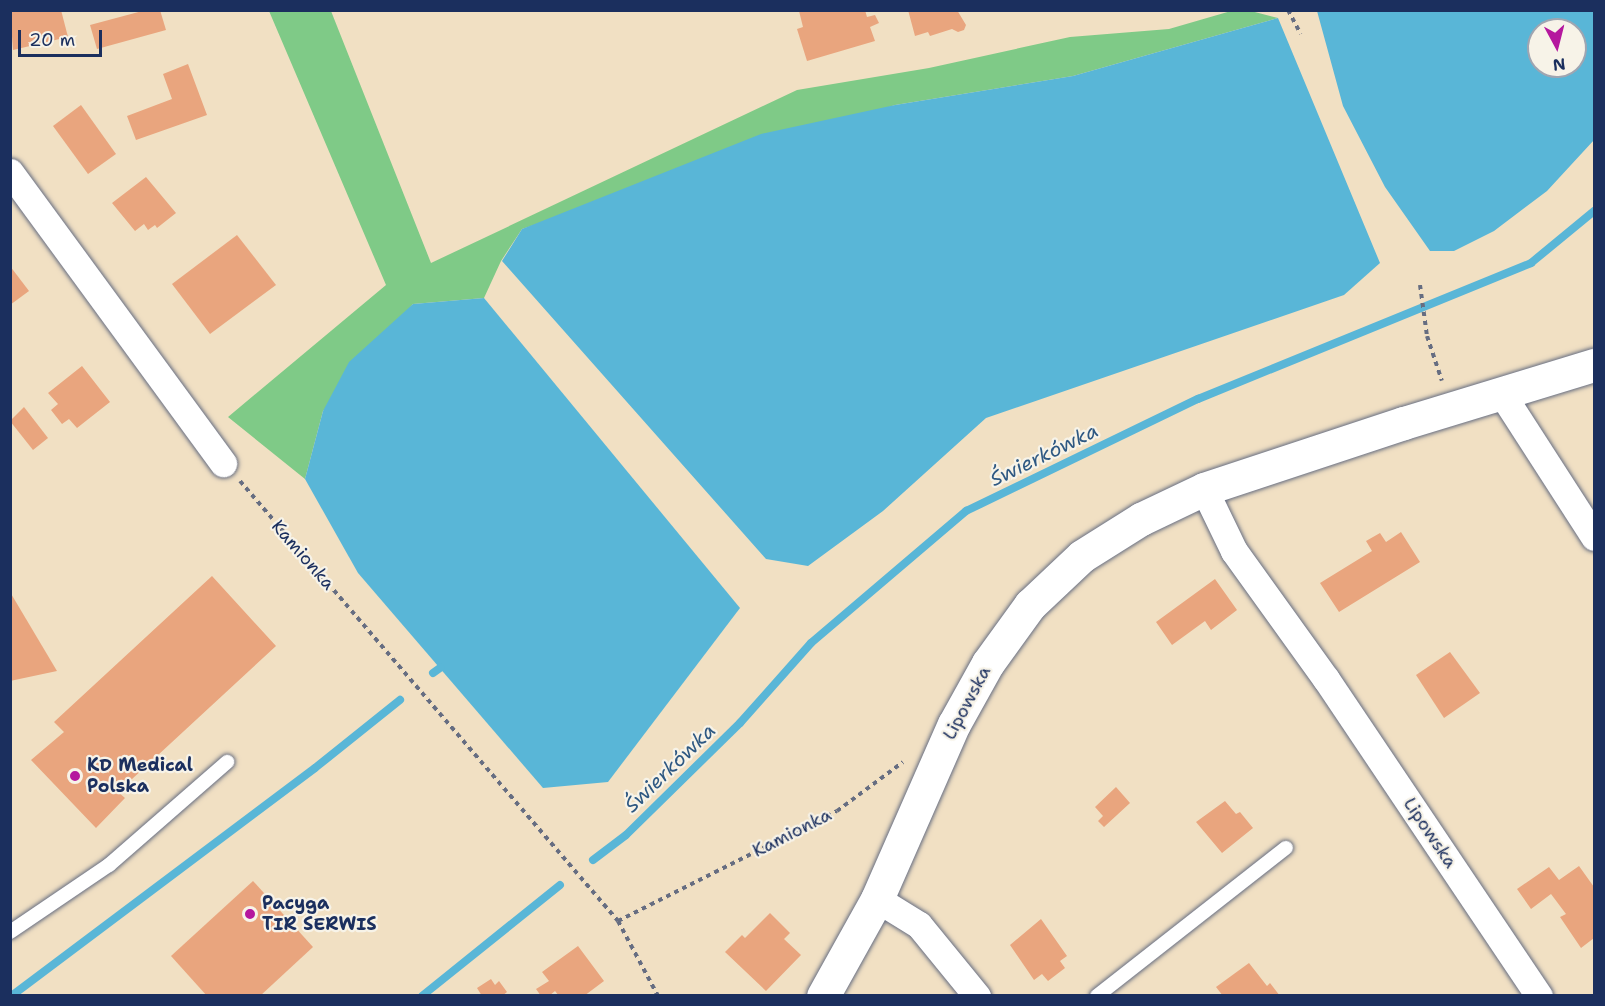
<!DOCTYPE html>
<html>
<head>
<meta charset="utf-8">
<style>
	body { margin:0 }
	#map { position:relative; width:1605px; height:1006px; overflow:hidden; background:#f1e0c3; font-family:"Shantell Sans",sans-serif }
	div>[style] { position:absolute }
	.green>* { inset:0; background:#7fca87 }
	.water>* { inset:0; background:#59b6d7 }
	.stream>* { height:8px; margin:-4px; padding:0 4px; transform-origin:4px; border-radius:4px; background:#59b6d7 }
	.building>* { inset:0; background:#e9a57e }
	.path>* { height:4px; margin-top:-2px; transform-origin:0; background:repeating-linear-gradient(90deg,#666d81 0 4.5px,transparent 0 9px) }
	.roads { filter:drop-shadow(0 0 2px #666d81) drop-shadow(0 0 2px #666d81) }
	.service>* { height:14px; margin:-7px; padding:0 7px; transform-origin:7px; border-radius:7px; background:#fff }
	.minor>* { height:27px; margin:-13.5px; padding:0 13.5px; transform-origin:13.5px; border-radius:13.5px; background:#fff }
	.tertiary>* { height:33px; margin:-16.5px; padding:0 16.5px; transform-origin:16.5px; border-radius:16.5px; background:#fff }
	.dots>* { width:16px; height:16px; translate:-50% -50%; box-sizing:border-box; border:3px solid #f7f3e8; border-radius:50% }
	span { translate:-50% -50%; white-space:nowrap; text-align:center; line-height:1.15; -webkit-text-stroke:4.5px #f7f3e8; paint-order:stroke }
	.street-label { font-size:18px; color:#1b2f5e }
	.poi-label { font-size:18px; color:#1b2f5e; font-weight:700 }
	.left { translate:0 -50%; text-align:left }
	.water-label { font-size:20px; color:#2e5882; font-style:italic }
	.frame { position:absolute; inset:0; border:12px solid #1b2f5e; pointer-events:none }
	.north { position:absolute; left:1527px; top:18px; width:60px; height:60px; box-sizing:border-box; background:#f7f3e8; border:2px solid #9fa5b1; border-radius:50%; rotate:173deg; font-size:16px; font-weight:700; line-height:24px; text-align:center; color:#1b2f5e }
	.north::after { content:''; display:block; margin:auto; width:21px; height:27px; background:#b5179e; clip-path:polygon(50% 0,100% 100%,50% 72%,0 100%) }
	.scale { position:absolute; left:18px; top:30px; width:84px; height:27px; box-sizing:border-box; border:3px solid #1b2f5e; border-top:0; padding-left:8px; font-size:18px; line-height:21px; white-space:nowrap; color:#1b2f5e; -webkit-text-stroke:4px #f7f3e8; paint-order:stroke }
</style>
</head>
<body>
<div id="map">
	<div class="green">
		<i style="clip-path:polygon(269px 11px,331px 11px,431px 263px,797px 90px,929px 68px,1070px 37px,1169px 29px,1231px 11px,1251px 11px,1278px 18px,1073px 76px,895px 105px,522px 229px,501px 261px,484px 298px,413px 304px,323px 411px,305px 479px,228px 417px,386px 285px)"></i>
	</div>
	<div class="water">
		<i style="clip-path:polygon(evenodd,1317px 11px,1594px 11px,1594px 140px,1547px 191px,1494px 231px,1454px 251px,1430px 251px,1385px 187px,1343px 106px,1317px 11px,1539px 30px,1575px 30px,1575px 66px,1539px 66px,1539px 30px)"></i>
		<i style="clip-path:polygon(1278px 18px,1380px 263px,1344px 295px,986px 418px,883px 511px,808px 566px,766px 559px,502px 261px,522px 229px,761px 134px,895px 105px,1073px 76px)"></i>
		<i style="clip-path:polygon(484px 298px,740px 608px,608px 782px,543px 788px,358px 573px,305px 479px,323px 411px,349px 362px,413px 304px)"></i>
	</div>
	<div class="stream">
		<i style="left:433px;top:673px;width:9px;rotate:-36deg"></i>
		<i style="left:593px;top:860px;width:41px;rotate:-37.1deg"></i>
		<i style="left:626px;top:835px;width:160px;rotate:-44.5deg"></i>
		<i style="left:740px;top:723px;width:107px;rotate:-48.4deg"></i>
		<i style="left:811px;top:643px;width:204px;rotate:-40.4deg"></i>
		<i style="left:966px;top:511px;width:258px;rotate:-25.8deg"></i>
		<i style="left:1198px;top:399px;width:360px;rotate:-22.2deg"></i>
		<i style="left:1531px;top:263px;width:82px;rotate:-39.5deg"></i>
		<i style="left:14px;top:994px;width:376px;rotate:-36.9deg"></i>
		<i style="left:315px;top:768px;width:109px;rotate:-38.7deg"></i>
		<i style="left:422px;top:996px;width:177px;rotate:-38.8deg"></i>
	</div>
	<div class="building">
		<i style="clip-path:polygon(10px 10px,61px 10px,68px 37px,13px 50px)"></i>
		<i style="clip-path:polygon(146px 10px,160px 10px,166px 30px,97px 49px,90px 25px)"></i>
		<i style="clip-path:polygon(865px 10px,867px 17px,875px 15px,879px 23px,870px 27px,875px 41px,807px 61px,797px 29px,803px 27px,799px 11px)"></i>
		<i style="clip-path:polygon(908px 10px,957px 10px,966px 25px,964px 30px,958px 32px,952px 29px,930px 36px,928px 32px,915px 36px)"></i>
		<i style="clip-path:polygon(188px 64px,207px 115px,136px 140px,127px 116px,172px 99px,163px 74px)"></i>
		<i style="clip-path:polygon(81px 105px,116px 154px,88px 174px,53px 126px)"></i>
		<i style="clip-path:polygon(146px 177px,176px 213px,157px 228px,155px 225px,148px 230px,144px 224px,135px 231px,112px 203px)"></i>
		<i style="clip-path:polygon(237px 235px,276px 285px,210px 334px,172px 284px)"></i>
		<i style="clip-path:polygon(10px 266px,29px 291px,10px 305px)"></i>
		<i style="clip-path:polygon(82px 366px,110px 402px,77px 428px,69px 419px,62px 424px,51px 410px,58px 404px,48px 393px)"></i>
		<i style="clip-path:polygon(24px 407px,48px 438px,33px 450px,10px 421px)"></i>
		<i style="clip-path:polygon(1401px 532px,1420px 562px,1339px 612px,1320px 583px,1372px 551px,1366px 541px,1380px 533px,1386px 542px)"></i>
		<i style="clip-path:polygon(212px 576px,276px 646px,118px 792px,125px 798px,96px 828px,31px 760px,64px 732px,54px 722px)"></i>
		<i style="clip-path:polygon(1215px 579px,1237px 610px,1211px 630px,1205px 621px,1172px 645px,1156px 622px)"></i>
		<i style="clip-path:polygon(10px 592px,57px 671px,10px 681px)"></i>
		<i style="clip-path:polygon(1450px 652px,1480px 693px,1444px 718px,1416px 675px)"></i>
		<i style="clip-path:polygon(1116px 787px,1130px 803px,1104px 827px,1098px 821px,1103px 816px,1095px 807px)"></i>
		<i style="clip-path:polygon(1225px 801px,1236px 814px,1240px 812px,1253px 828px,1222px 853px,1196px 822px)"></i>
		<i style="clip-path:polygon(1579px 866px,1594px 887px,1594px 938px,1581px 948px,1560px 917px,1566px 914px,1551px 894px,1531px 909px,1517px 889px,1549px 867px,1559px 880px)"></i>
		<i style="clip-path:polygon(253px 881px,313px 947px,260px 996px,207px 996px,171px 956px)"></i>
		<i style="clip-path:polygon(770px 913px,790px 933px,784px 939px,801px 955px,766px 991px,725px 952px,742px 935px,745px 938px)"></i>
		<i style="clip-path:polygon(1041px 919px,1067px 956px,1060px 961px,1065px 968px,1048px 981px,1042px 974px,1034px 980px,1010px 945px)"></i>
		<i style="clip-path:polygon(578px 946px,604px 981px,584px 996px,559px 996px,555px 991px,549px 996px,541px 996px,536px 989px,549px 981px,542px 972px)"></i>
		<i style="clip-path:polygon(1249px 963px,1267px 986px,1270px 983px,1280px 996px,1223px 996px,1216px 987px)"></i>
		<i style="clip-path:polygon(491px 979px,495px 985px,499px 981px,507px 992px,502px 996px,482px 996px,477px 988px)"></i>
	</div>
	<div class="path">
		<i style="left:1288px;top:10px;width:27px;rotate:62deg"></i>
		<i style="left:1420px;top:285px;width:51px;rotate:82.2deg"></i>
		<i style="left:1427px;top:336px;width:47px;rotate:71.6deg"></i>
		<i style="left:240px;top:481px;width:580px;rotate:49.33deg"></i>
		<i style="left:618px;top:921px;width:85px;rotate:61.9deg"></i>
		<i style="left:618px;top:921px;width:245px;rotate:-26.7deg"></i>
		<i style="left:837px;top:811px;width:82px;rotate:-36.6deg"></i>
	</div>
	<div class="roads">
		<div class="service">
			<i style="left:10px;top:932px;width:120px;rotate:-34.1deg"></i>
			<i style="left:109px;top:865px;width:157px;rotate:-41.1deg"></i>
			<i style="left:1097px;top:996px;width:240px;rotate:-38.1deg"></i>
		</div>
		<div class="minor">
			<i style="left:10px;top:172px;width:361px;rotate:53.8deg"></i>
			<i style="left:1502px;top:394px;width:170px;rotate:57.2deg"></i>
			<i style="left:1204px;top:489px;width:69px;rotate:64.2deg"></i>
			<i style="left:1234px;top:551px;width:158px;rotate:54.3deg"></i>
			<i style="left:1326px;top:679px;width:382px;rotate:56.1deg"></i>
			<i style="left:877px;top:899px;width:49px;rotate:31.8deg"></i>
			<i style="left:919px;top:925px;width:92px;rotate:50.8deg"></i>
		</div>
		<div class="tertiary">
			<i style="left:823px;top:996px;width:111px;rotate:-60.9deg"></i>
			<i style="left:877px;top:899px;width:191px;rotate:-66.3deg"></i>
			<i style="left:954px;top:724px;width:70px;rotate:-60.9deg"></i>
			<i style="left:988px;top:663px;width:72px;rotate:-54.1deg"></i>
			<i style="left:1030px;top:605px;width:71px;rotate:-43.3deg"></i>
			<i style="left:1082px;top:556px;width:70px;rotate:-32.1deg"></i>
			<i style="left:1141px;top:519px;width:70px;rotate:-25.5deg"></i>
			<i style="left:1204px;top:489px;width:211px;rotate:-18.3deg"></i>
			<i style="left:1404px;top:423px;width:199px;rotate:-17deg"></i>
		</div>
	</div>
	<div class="dots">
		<i style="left:75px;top:776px;background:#b5179e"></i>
		<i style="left:250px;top:914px;background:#b5179e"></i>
	</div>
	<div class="street-label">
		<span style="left:303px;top:555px;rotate:49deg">Kamionka</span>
		<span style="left:967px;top:703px;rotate:-62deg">Lipowska</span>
		<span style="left:792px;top:833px;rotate:-27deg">Kamionka</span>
		<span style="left:1430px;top:833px;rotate:56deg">Lipowska</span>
	</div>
	<div class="poi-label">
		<span class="left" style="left:87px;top:776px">KD Medical<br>Polska</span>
		<span class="left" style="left:262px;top:914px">Pacyga<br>TIR SERWIS</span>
	</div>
	<div class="water-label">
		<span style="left:1044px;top:455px;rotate:-26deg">Świerkówka</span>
		<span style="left:670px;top:768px;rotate:-44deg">Świerkówka</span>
	</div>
	<div class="frame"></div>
	<div class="north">N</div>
	<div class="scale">20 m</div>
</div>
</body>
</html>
